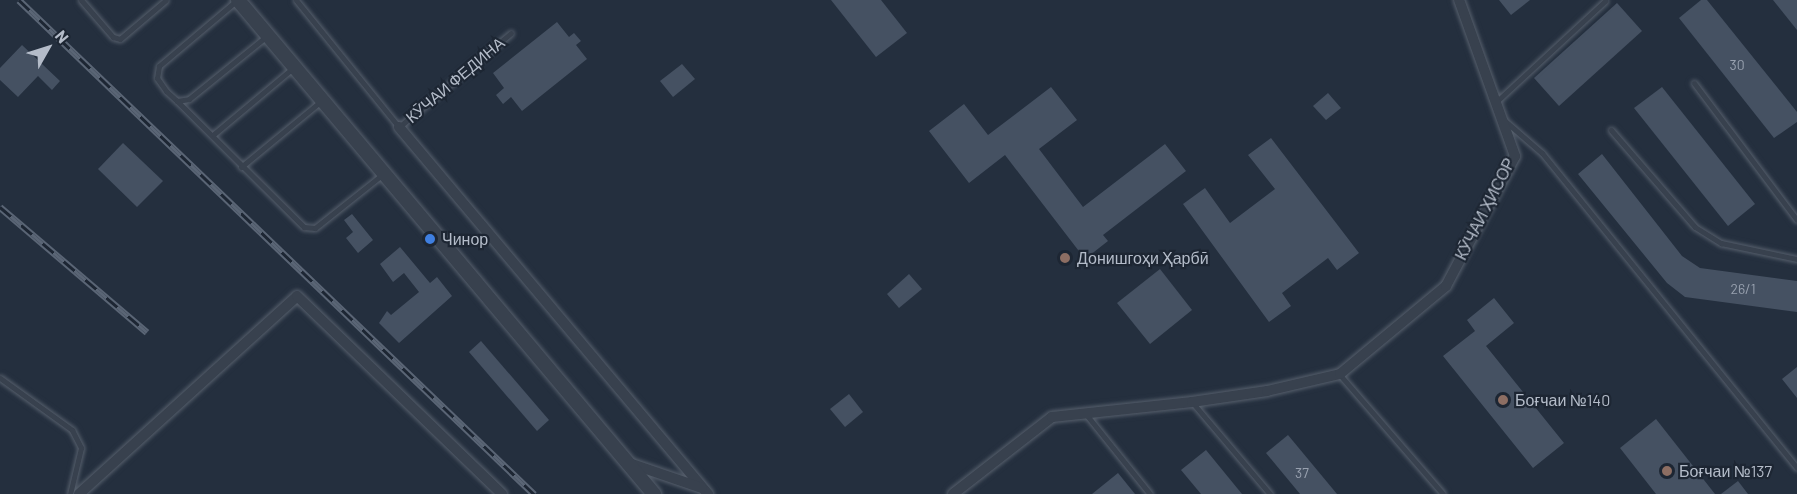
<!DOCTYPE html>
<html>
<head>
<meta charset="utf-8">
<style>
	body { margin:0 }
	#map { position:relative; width:1797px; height:494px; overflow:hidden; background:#242f3e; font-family:Barlow,sans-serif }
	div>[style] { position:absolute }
	.building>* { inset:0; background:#455162 }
	.roads { filter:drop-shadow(0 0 2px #565f6c) drop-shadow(0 0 2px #565f6c) }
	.service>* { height:5px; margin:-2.5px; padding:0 2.5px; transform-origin:2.5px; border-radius:2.5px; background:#38414e }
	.minor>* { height:10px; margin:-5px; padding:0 5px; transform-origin:5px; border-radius:5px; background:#38414e }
	.tertiary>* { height:14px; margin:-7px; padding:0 7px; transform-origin:7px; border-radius:7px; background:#38414e }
	.rail>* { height:7px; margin-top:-3.5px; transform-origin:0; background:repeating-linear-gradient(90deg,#1d2633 0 14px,#5a6575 0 28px); box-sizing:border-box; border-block:2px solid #5a6575 }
	.dots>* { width:16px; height:16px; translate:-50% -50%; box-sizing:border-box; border:3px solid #1d2633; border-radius:50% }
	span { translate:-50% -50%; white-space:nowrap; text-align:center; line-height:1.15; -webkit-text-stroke:4.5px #1d2633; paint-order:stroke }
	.number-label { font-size:14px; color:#98a1af }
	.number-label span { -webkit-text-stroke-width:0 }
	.street-label { font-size:16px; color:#b4bcc9 }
	.poi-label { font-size:16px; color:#b4bcc9 }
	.left { translate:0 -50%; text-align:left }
	.north { position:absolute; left:18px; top:18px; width:60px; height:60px; -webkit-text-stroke:4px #1d2633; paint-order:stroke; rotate:51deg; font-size:16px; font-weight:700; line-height:24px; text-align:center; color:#b4bcc9 }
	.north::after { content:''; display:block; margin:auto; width:21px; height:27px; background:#b4bcc9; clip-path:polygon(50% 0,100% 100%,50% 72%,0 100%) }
</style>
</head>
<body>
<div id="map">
	<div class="building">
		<i style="clip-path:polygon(831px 0,881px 0,907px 33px,876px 57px)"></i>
		<i style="clip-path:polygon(1499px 0,1530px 0,1511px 15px)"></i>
		<i style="clip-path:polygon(1701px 0,1707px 0,1797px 112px,1797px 122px,1774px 138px,1679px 18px)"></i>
		<i style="clip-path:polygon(1773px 0,1797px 0,1797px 30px)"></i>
		<i style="clip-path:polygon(1617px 3px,1642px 31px,1559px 106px,1534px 78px)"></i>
		<i style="clip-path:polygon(557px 22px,569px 37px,574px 33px,581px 41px,576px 45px,587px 59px,522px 111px,511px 97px,503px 104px,496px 95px,504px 88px,493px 73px)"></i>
		<i style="clip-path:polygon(22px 45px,60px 81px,52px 90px,38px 76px,18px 97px,0 80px,0 68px)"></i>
		<i style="clip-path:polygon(682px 64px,695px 79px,673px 97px,660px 81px)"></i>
		<i style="clip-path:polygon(1051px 87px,1077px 120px,1039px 149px,1083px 207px,1165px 144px,1186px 171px,1103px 235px,1108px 241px,1085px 259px,1005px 155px,969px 183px,929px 131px,964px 104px,988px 135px)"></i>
		<i style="clip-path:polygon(1662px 87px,1755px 204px,1728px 226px,1634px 108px)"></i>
		<i style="clip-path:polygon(1328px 93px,1341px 108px,1326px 120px,1313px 106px)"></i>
		<i style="clip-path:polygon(1271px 138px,1359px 253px,1337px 270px,1328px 258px,1282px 293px,1291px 306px,1269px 322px,1183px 204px,1205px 188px,1230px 223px,1275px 189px,1248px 155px)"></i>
		<i style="clip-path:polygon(123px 143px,163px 181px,137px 207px,98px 169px)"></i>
		<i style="clip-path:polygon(1602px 154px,1682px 256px,1700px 268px,1797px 281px,1797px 312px,1685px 297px,1667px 283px,1578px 174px)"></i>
		<i style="clip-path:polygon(352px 214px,373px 240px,358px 253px,346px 238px,353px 232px,344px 220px)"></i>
		<i style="clip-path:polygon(400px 247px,430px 283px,437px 277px,452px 296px,399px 343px,379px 323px,387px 311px,391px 315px,419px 292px,404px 273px,393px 282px,380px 264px)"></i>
		<i style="clip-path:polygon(1160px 269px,1192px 310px,1150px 344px,1117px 303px)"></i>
		<i style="clip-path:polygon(909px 274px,922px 289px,899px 308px,887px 294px)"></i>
		<i style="clip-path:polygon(1494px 298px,1514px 323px,1486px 346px,1564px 443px,1533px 468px,1443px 356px,1475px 331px,1467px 320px)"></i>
		<i style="clip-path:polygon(481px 341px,549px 420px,537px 431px,469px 352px)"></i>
		<i style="clip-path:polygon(1797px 367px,1797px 398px,1782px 379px)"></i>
		<i style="clip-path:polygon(849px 394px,863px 412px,845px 427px,830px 409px)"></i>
		<i style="clip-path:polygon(1656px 419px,1715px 494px,1656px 494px,1620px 448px)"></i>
		<i style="clip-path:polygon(1288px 435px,1337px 494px,1300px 494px,1266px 453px)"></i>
		<i style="clip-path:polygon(1206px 450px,1242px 494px,1201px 494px,1181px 470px)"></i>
		<i style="clip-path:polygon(1118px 473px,1135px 494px,1092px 494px)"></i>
		<i style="clip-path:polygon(1738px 481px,1748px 494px,1721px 494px)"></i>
	</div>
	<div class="roads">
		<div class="service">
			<i style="left:81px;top:0;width:49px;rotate:49.1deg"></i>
			<i style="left:113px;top:37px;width:7px;rotate:16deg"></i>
			<i style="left:120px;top:39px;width:60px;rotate:-40.3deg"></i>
			<i style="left:296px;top:0;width:164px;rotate:51deg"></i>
			<i style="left:399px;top:127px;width:146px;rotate:-40deg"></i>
			<i style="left:236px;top:1px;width:101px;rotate:139.8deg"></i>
			<i style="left:159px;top:66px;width:12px;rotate:99deg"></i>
			<i style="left:157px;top:78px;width:16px;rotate:55deg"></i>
			<i style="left:166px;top:91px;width:15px;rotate:42deg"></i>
			<i style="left:177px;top:101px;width:12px;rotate:-9deg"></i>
			<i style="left:189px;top:99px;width:102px;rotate:-39deg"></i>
			<i style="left:1694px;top:83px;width:171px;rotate:53.1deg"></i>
			<i style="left:177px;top:101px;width:179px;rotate:44.8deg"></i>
			<i style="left:304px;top:227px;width:11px;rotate:5deg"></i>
			<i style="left:315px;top:228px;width:87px;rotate:-38.5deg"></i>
			<i style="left:1496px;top:102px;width:149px;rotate:-42.8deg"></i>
			<i style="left:1505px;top:121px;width:49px;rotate:40.9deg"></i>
			<i style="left:1542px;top:153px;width:405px;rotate:51deg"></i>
			<i style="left:1611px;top:130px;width:128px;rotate:49.1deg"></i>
			<i style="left:1695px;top:227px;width:31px;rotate:32deg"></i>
			<i style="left:1721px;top:243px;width:78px;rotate:11.9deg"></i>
			<i style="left:214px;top:134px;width:103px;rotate:-39.9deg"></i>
			<i style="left:241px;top:167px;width:104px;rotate:-39.5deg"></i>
			<i style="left:1340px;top:375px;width:157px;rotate:49.1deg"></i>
			<i style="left:0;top:378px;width:89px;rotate:35.8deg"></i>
			<i style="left:72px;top:430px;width:20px;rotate:63deg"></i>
			<i style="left:81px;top:448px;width:47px;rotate:103.4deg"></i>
			<i style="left:1192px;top:402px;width:121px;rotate:49.7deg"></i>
			<i style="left:1085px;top:413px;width:104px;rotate:51.3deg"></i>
		</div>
		<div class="minor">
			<i style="left:399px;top:127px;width:480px;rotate:49.9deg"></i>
			<i style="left:629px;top:463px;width:77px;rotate:18.9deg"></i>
			<i style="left:79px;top:494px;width:294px;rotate:-42.2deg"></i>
			<i style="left:297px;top:296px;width:285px;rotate:44deg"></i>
			<i style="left:953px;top:494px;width:125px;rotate:-37.9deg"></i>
			<i style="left:1052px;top:417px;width:141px;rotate:-6.1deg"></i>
			<i style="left:1192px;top:402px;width:76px;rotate:-8.3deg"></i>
			<i style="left:1267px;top:391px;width:75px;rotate:-13.1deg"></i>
			<i style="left:1340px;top:374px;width:138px;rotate:-39.7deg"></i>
			<i style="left:1446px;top:286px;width:147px;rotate:-62deg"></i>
			<i style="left:1515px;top:156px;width:166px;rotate:-109.7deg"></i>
		</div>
		<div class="tertiary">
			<i style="left:238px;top:0;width:646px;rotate:49.9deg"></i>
		</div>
	</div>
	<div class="rail">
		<i style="left:19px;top:0;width:714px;rotate:43.81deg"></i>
		<i style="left:0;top:207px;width:193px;rotate:40.4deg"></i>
	</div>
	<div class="dots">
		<i style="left:430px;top:239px;background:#3f7fe0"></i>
		<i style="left:1065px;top:258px;background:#8d6e63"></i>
		<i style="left:1503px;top:400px;background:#8d6e63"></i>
		<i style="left:1667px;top:471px;background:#8d6e63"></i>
	</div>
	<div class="number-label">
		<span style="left:1737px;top:65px">30</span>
		<span style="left:1743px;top:289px">26/1</span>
		<span style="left:1302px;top:473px">37</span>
	</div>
	<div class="street-label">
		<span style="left:455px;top:80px;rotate:-40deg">КӮЧАИ ФЕДИНА</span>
		<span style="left:1485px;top:209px;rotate:-63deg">КӮЧАИ ҲИСОР</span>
	</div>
	<div class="poi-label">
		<span class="left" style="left:442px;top:239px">Чинор</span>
		<span class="left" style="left:1077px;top:258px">Донишгоҳи Ҳарбӣ</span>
		<span class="left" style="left:1515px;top:400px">Боғчаи №140</span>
		<span class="left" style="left:1679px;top:471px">Боғчаи №137</span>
	</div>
	<div class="north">N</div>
</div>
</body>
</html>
